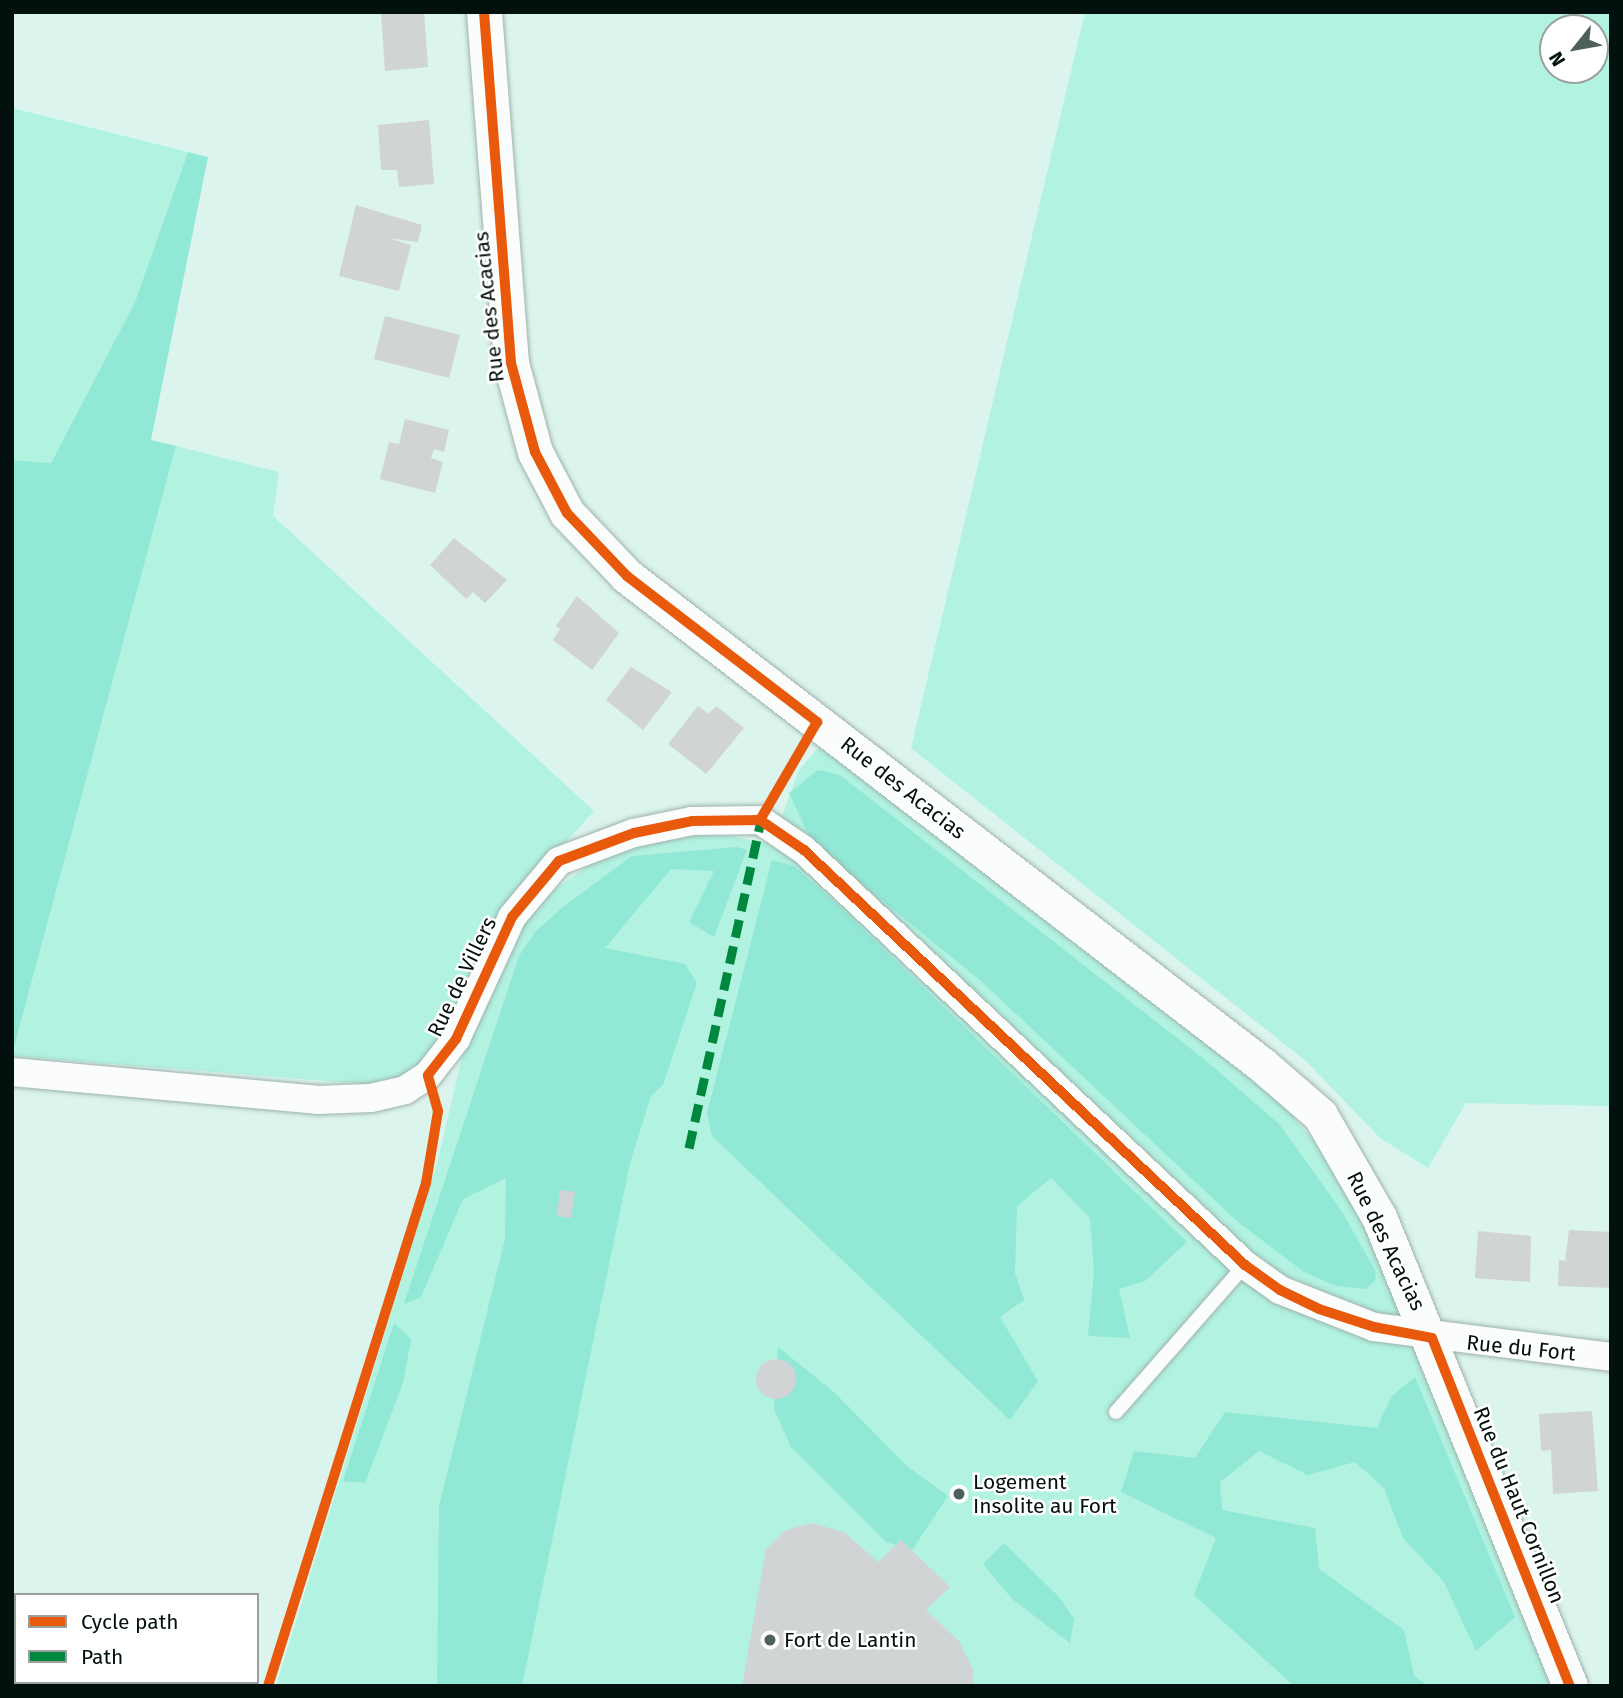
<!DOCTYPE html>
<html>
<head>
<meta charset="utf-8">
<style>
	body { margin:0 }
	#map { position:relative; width:1623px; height:1698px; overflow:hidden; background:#dcf4ee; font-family:"Fira Sans",sans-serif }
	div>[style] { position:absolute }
	.green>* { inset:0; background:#b1f2e1 }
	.forest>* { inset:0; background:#91e8d5 }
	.building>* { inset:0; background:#d1d4d5 }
	.round { border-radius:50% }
	.roads { filter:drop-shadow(0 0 2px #9fb2ad) drop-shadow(0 0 2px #9fb2ad) }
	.service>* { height:14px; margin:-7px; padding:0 7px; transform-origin:7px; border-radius:7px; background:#fafdfc }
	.minor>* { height:28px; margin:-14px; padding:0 14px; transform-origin:14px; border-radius:14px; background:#fafdfc }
	.tertiary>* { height:35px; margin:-17.5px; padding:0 17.5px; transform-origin:17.5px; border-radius:17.5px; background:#fafdfc }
	.quiet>* { height:9px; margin-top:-4.5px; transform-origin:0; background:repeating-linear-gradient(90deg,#00873e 0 18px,transparent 0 27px) }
	.cycleway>* { height:10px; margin:-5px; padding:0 5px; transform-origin:5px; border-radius:5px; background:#e8590c }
	.dots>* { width:19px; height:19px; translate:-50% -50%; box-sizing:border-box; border:4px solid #fff; border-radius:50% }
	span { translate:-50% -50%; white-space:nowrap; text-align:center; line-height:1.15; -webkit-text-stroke:5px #fff; paint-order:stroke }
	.street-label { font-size:21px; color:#02110d }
	.poi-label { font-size:21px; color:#02110d }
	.left { translate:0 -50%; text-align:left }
	.frame { position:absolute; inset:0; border:14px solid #02110d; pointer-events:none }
	.legend { position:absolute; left:14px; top:1593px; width:245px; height:91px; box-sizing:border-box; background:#fff; border:2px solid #9aa09e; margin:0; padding:9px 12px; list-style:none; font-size:21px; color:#02110d }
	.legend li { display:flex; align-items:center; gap:14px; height:35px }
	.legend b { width:35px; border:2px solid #9aa09e }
	.north { position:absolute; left:1539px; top:14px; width:70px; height:70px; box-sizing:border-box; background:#fff; border:2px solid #9aa09e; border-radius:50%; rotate:239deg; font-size:19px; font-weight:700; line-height:28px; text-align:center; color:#02110d }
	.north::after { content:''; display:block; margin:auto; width:24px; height:32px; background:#4e605c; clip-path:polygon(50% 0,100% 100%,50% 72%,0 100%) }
</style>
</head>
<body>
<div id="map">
	<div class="green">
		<i style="clip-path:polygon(evenodd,1085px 12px,1611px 12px,1611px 1106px,1466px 1103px,1428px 1168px,1380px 1138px,1307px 1062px,911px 748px,1085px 12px,1553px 28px,1595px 28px,1595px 70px,1553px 70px,1553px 28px)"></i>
		<i style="clip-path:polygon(12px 108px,188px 152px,135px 302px,51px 463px,12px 460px)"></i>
		<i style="clip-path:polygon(176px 446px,279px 472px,273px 516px,594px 811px,518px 895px,450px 1033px,413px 1074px,366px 1084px,12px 1056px)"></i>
		<i style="clip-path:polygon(827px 747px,1249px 1075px,1284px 1106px,1336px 1168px,1374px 1234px,1561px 1686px,276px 1686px,437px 1164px,464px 1048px,507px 944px,549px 894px,607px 852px,709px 832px,772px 844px,798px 772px,817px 749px)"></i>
	</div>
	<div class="forest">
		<i style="clip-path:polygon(188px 152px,208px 157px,151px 440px,176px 446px,12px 1055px,12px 460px,51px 463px,135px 302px)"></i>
		<i style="clip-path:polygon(818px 770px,840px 775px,1204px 1059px,1279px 1124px,1341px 1210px,1376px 1272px,1375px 1281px,1365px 1289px,1336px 1286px,1304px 1272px,1238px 1222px,982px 982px,813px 844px,789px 793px)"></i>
		<i style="clip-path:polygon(737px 847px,747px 850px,714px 937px,689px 922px,714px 871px,671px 869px,605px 948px,685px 964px,697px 983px,663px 1085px,651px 1096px,630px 1163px,522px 1686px,437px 1686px,439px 1507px,505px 1239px,506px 1178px,463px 1199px,421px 1297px,404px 1304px,519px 956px,535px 932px,563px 907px,632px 856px)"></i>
		<i style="clip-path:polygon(772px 860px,794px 866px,836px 903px,1187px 1242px,1145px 1281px,1119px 1289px,1130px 1338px,1088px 1336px,1094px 1273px,1090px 1218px,1051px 1178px,1017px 1206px,1015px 1273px,1024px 1300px,1000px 1317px,1038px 1381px,1010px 1420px,712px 1136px,707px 1113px)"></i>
		<i style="clip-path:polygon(394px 1323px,411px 1339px,403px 1383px,365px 1483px,343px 1481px)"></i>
		<i style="clip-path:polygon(778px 1347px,834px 1392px,907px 1466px,948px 1496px,912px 1550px,886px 1542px,791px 1447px,774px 1409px)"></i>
		<i style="clip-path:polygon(1415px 1377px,1515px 1617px,1476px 1651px,1444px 1582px,1403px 1538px,1384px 1488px,1355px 1462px,1308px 1475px,1259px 1451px,1220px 1482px,1222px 1510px,1315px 1528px,1319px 1569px,1404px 1630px,1414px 1676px,1428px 1686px,1294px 1686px,1194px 1595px,1216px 1538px,1121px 1492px,1134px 1451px,1195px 1458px,1225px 1412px,1377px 1428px,1391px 1397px)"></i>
		<i style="clip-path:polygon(1004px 1543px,1060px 1598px,1074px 1619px,1070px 1643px,1012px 1599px,983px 1564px)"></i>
	</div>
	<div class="building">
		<i style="clip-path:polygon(398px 12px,424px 12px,428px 67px,385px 71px,381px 13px)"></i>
		<i style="clip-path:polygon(429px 120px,434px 184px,399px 187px,397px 170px,381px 170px,378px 125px)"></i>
		<i style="clip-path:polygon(356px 205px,422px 225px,418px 242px,388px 238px,411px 245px,399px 291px,339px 276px)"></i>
		<i style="clip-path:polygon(385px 316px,460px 335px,449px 378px,374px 359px)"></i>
		<i style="clip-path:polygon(405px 419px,449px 430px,444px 452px,434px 449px,431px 458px,443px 462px,435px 493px,380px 479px,389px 442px,399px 444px)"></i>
		<i style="clip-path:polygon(454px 538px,507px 580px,485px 603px,473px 592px,466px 599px,430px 565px)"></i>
		<i style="clip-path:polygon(577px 596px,619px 633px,592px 670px,553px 640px,560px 629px,556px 626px)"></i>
		<i style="clip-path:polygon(631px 667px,672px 692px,643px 730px,606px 700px)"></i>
		<i style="clip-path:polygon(698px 706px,709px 714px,716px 706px,744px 728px,706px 774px,668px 744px)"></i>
		<i style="clip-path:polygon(560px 1190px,575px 1192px,571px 1218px,557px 1216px)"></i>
		<i style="clip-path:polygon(1569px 1230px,1611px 1232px,1611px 1288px,1558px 1286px,1559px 1260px,1565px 1261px)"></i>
		<i style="clip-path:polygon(1478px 1231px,1531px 1236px,1530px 1282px,1475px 1278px)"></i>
		<i class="round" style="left:756px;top:1359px;width:40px;height:40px"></i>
		<i style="clip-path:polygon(1592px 1411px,1598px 1491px,1553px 1494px,1551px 1450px,1541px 1451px,1539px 1414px)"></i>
		<i style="clip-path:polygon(812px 1523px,844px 1532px,878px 1562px,901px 1540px,950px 1587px,926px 1610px,959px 1641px,973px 1670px,973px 1686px,742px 1686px,766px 1549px,786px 1530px)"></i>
	</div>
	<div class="roads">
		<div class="service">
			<i style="left:1116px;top:1412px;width:196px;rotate:-48.7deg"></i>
		</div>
		<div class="minor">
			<i style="left:12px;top:1072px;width:306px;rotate:5.2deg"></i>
			<i style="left:317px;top:1100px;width:54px;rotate:-2.1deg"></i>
			<i style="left:371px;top:1098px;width:35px;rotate:-13deg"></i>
			<i style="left:405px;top:1090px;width:27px;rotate:-33deg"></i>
			<i style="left:428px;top:1075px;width:46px;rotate:-52.1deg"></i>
			<i style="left:456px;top:1039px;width:134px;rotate:-65.3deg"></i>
			<i style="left:512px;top:917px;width:73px;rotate:-50deg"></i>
			<i style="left:559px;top:861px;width:80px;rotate:-20.5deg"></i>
			<i style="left:634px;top:833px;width:59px;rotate:-11.7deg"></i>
			<i style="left:692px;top:821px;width:68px;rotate:-0.8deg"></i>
			<i style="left:760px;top:820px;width:53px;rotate:34.3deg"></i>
			<i style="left:804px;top:850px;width:606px;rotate:43.26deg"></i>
			<i style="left:1245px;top:1265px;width:43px;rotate:35.5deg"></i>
			<i style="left:1280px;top:1290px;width:101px;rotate:21.5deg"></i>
			<i style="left:1374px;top:1327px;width:239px;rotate:7.2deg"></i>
		</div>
		<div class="tertiary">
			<i style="left:484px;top:12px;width:352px;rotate:85.6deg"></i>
			<i style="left:511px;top:363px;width:92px;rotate:74.9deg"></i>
			<i style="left:535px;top:452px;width:69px;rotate:62.3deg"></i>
			<i style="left:567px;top:513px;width:87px;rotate:46.4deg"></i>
			<i style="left:627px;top:576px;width:800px;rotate:37.59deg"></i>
			<i style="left:1261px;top:1064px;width:78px;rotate:40.8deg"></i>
			<i style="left:1320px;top:1115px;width:118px;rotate:60deg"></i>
			<i style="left:1379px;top:1217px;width:506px;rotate:67.84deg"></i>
		</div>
	</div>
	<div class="quiet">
		<i style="left:689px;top:1148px;width:339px;rotate:-77.6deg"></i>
	</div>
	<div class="cycleway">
		<i style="left:484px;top:12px;width:352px;rotate:85.6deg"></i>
		<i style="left:511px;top:363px;width:92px;rotate:74.9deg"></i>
		<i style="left:535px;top:452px;width:69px;rotate:62.3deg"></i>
		<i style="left:567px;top:513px;width:87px;rotate:46.4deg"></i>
		<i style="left:627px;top:576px;width:240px;rotate:37.5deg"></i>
		<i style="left:817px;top:722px;width:113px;rotate:120.2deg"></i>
		<i style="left:760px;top:820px;width:53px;rotate:34.3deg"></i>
		<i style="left:804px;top:850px;width:606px;rotate:43.26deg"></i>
		<i style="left:1245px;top:1265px;width:43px;rotate:35.5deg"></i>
		<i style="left:1280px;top:1290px;width:43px;rotate:26deg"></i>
		<i style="left:1319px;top:1309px;width:58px;rotate:18.1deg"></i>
		<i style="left:1374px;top:1327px;width:59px;rotate:10.7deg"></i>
		<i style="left:1432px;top:1338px;width:374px;rotate:68.4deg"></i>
		<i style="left:268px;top:1686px;width:527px;rotate:-72.56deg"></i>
		<i style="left:426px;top:1183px;width:73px;rotate:-80.5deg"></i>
		<i style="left:438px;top:1111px;width:37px;rotate:-106deg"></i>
		<i style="left:428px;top:1075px;width:46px;rotate:-52.1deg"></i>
		<i style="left:456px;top:1039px;width:134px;rotate:-65.3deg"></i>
		<i style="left:512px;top:917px;width:73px;rotate:-50deg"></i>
		<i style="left:559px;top:861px;width:80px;rotate:-20.5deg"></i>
		<i style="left:634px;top:833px;width:59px;rotate:-11.7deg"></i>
		<i style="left:692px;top:821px;width:68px;rotate:-0.8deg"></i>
	</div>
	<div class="dots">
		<i style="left:959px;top:1494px;background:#4e605c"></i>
		<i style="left:770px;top:1640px;background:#4e605c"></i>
	</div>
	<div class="street-label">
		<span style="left:489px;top:307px;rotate:-96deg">Rue des Acacias</span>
		<span style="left:903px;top:788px;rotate:38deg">Rue des Acacias</span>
		<span style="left:462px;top:977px;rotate:-64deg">Rue de Villers</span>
		<span style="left:1386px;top:1241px;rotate:64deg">Rue des Acacias</span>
		<span style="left:1521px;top:1348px;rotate:6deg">Rue du Fort</span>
		<span style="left:1519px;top:1505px;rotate:68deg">Rue du Haut Cornillon</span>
	</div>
	<div class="poi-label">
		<span class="left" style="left:973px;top:1494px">Logement<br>Insolite au Fort</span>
		<span class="left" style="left:784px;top:1640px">Fort de Lantin</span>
	</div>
	<div class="frame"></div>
	<ul class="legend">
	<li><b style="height:9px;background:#e8590c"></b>Cycle path</li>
	<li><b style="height:9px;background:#00873e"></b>Path</li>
	</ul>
	<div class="north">N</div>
</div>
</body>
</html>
